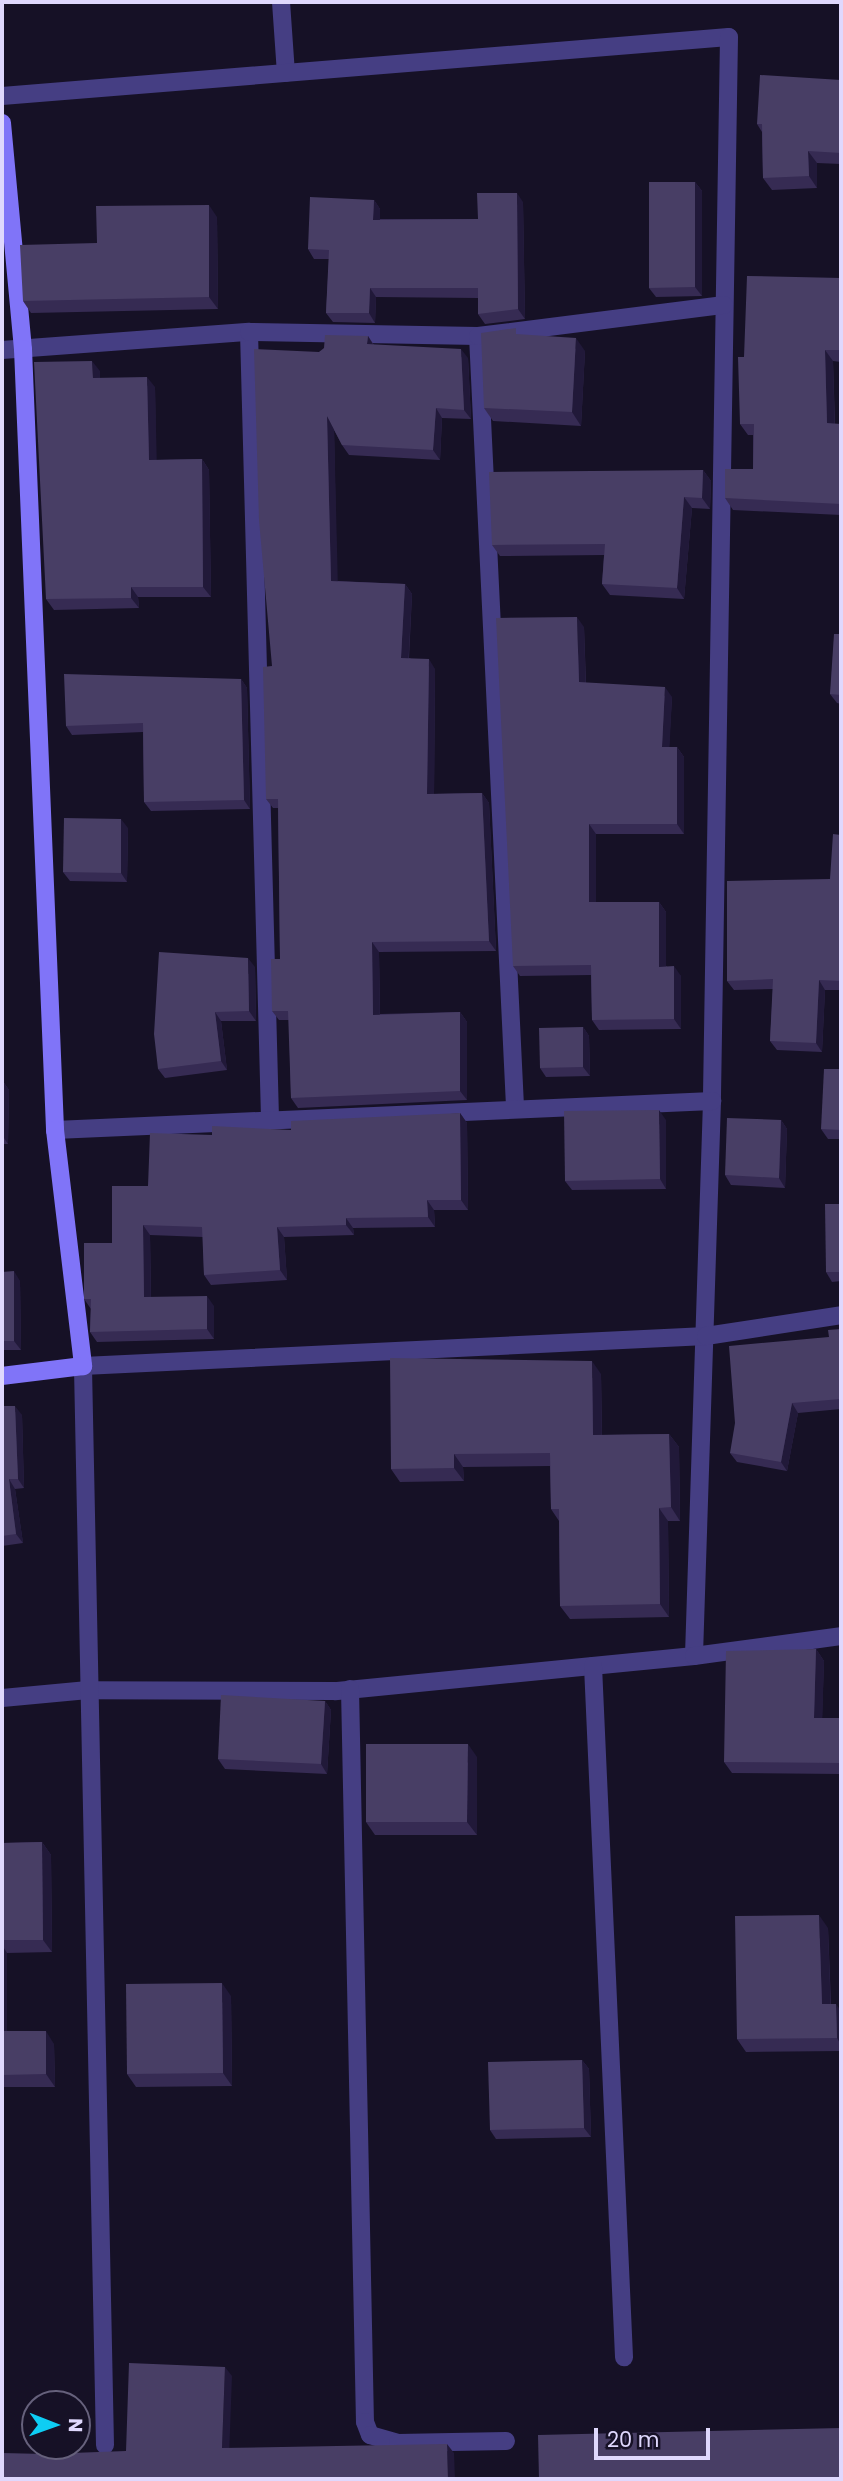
<!DOCTYPE html>
<html>
<head>
<meta charset="utf-8">
<style>
	body { margin:0 }
	#map { position:relative; width:843px; height:2481px; overflow:hidden; background:#161126; font-family:Poppins,sans-serif }
	div>[style] { position:absolute }
	.street>* { height:18px; margin:-9px; padding:0 9px; transform-origin:9px; border-radius:9px; background:#453e83 }
	.secondary>* { height:18px; margin:-9px; padding:0 9px; transform-origin:9px; border-radius:9px; background:#8074f8 }
	.wall>* { inset:0; background:#362b53 }
	.shaded-wall>* { inset:0; background:#211939 }
	.building>* { inset:0; background:#483e65 }
	span { translate:-50% -50%; white-space:nowrap; text-align:center; line-height:1.15; -webkit-text-stroke:6px #161126; paint-order:stroke }
	.frame { position:absolute; inset:0; border:4px solid #dfd8fd; pointer-events:none }
	.north { position:absolute; left:21px; top:2390px; width:70px; height:70px; box-sizing:border-box; background:#161126; border:2px solid #66617c; border-radius:50%; rotate:91deg; font-size:19px; font-weight:700; line-height:28px; text-align:center; color:#dfd8fd }
	.north::after { content:''; display:block; margin:auto; width:24px; height:32px; background:#0ecdf3; clip-path:polygon(50% 0,100% 100%,50% 72%,0 100%) }
	.scale { position:absolute; left:594px; top:2428px; width:116px; height:32px; box-sizing:border-box; border:4px solid #dfd8fd; border-top:0; padding-left:9px; font-size:21px; line-height:24px; white-space:nowrap; color:#dfd8fd; -webkit-text-stroke:5px #161126; paint-order:stroke }
</style>
</head>
<body>
<div id="map">
	<div class="street">
		<i style="left:281px;top:2px;width:71px;rotate:86deg"></i>
		<i style="left:2px;top:96px;width:729px;rotate:-4.64deg"></i>
		<i style="left:729px;top:37px;width:1064px;rotate:90.92deg"></i>
		<i style="left:712px;top:1101px;width:555px;rotate:91.86deg"></i>
		<i style="left:694px;top:1656px;width:361px;rotate:174.4deg"></i>
		<i style="left:335px;top:1691px;width:247px;rotate:-179.8deg"></i>
		<i style="left:88px;top:1690px;width:86px;rotate:174.7deg"></i>
		<i style="left:249px;top:332px;width:787px;rotate:88.47deg"></i>
		<i style="left:478px;top:336px;width:772px;rotate:87.25deg"></i>
		<i style="left:2px;top:350px;width:248px;rotate:-4.2deg"></i>
		<i style="left:249px;top:332px;width:229px;rotate:1deg"></i>
		<i style="left:478px;top:336px;width:248px;rotate:-7.2deg"></i>
		<i style="left:55px;top:1130px;width:658px;rotate:-2.53deg"></i>
		<i style="left:694px;top:1656px;width:148px;rotate:-7.7deg"></i>
		<i style="left:593px;top:1666px;width:692px;rotate:87.43deg"></i>
		<i style="left:350px;top:1689px;width:733px;rotate:88.83deg"></i>
		<i style="left:365px;top:2422px;width:14px;rotate:69deg"></i>
		<i style="left:370px;top:2435px;width:29px;rotate:16deg"></i>
		<i style="left:398px;top:2443px;width:108px;rotate:-1.1deg"></i>
		<i style="left:105px;top:2445px;width:1079px;rotate:-91.17deg"></i>
		<i style="left:83px;top:1366px;width:624px;rotate:-2.76deg"></i>
		<i style="left:706px;top:1336px;width:137px;rotate:-8.8deg"></i>
	</div>
	<div class="secondary">
		<i style="left:2px;top:123px;width:227px;rotate:84.7deg"></i>
		<i style="left:23px;top:349px;width:782px;rotate:87.65deg"></i>
		<i style="left:55px;top:1130px;width:238px;rotate:83.2deg"></i>
		<i style="left:83px;top:1366px;width:82px;rotate:173deg"></i>
	</div>
	<div class="wall">
		<i style="clip-path:polygon(841px 80px,841px 164px,817px 163px,817px 188px,772px 190px,763px 178px,762px 132px,757px 124px)"></i>
		<i style="clip-path:polygon(695px 182px,702px 191px,702px 296px,656px 297px,649px 288px)"></i>
		<i style="clip-path:polygon(374px 200px,380px 209px,380px 219px,478px 219px,523px 202px,525px 319px,485px 324px,478px 314px,478px 298px,376px 297px,375px 323px,333px 322px,326px 313px,329px 259px,314px 259px,308px 249px)"></i>
		<i style="clip-path:polygon(217px 217px,218px 309px,31px 313px,23px 301px,97px 243px)"></i>
		<i style="clip-path:polygon(841px 278px,841px 362px,833px 361px,835px 424px,841px 424px,841px 515px,733px 510px,725px 498px,753px 469px,753px 435px,748px 435px,740px 424px,744px 357px)"></i>
		<i style="clip-path:polygon(520px 335px,585px 351px,581px 426px,493px 421px,484px 408px)"></i>
		<i style="clip-path:polygon(368px 336px,374px 345px,468px 358px,471px 419px,442px 418px,440px 460px,349px 455px,342px 445px,334px 430px,337px 581px,405px 584px,412px 594px,409px 658px,435px 669px,434px 794px,482px 793px,489px 803px,496px 951px,379px 952px,380px 1014px,460px 1012px,467px 1022px,467px 1100px,298px 1108px,291px 1098px,289px 1020px,279px 1020px,272px 1011px,280px 959px,278px 808px,273px 808px,266px 799px,272px 666px,319px 352px)"></i>
		<i style="clip-path:polygon(100px 371px,100px 378px,155px 387px,156px 460px,202px 459px,209px 470px,211px 597px,138px 597px,139px 608px,54px 610px,46px 599px)"></i>
		<i style="clip-path:polygon(703px 470px,711px 481px,710px 509px,692px 508px,684px 599px,610px 595px,602px 584px,604px 555px,500px 556px,492px 545px)"></i>
		<i style="clip-path:polygon(584px 627px,586px 683px,672px 697px,669px 747px,677px 747px,684px 757px,684px 834px,596px 834px,596px 902px,659px 902px,666px 912px,666px 966px,681px 976px,681px 1029px,599px 1030px,592px 1020px,591px 975px,520px 976px,513px 966px)"></i>
		<i style="clip-path:polygon(841px 634px,841px 704px,837px 703px,830px 694px)"></i>
		<i style="clip-path:polygon(241px 679px,247px 688px,250px 809px,151px 811px,144px 802px,143px 732px,72px 735px,66px 726px)"></i>
		<i style="clip-path:polygon(128px 828px,127px 882px,70px 881px,63px 872px)"></i>
		<i style="clip-path:polygon(841px 835px,841px 990px,825px 990px,822px 1052px,777px 1050px,770px 1041px,773px 989px,734px 990px,727px 981px,830px 879px)"></i>
		<i style="clip-path:polygon(255px 967px,256px 1021px,221px 1021px,227px 1070px,165px 1078px,158px 1069px)"></i>
		<i style="clip-path:polygon(583px 1027px,589px 1036px,590px 1076px,546px 1077px,540px 1068px)"></i>
		<i style="clip-path:polygon(841px 1069px,841px 1139px,828px 1139px,821px 1129px)"></i>
		<i style="clip-path:polygon(2px 1080px,9px 1090px,8px 1144px,2px 1144px)"></i>
		<i style="clip-path:polygon(460px 1113px,467px 1123px,468px 1210px,434px 1210px,435px 1227px,353px 1228px,354px 1235px,284px 1237px,287px 1280px,211px 1285px,204px 1275px,203px 1237px,150px 1235px,151px 1297px,214px 1306px,214px 1339px,97px 1342px,90px 1332px,91px 1309px,84px 1299px,112px 1243px,148px 1186px,212px 1135px,291px 1130px)"></i>
		<i style="clip-path:polygon(666px 1120px,666px 1189px,572px 1190px,565px 1181px)"></i>
		<i style="clip-path:polygon(781px 1120px,787px 1129px,785px 1188px,731px 1185px,725px 1175px)"></i>
		<i style="clip-path:polygon(841px 1204px,841px 1281px,832px 1282px,826px 1272px)"></i>
		<i style="clip-path:polygon(2px 1272px,20px 1281px,21px 1350px,2px 1350px)"></i>
		<i style="clip-path:polygon(841px 1329px,841px 1409px,798px 1413px,787px 1471px,737px 1462px,730px 1453px,829px 1337px)"></i>
		<i style="clip-path:polygon(601px 1374px,602px 1435px,669px 1434px,679px 1447px,680px 1521px,668px 1521px,669px 1617px,570px 1619px,560px 1606px,559px 1521px,551px 1509px,550px 1466px,463px 1467px,464px 1481px,400px 1482px,391px 1469px)"></i>
		<i style="clip-path:polygon(2px 1406px,22px 1415px,24px 1488px,15px 1489px,23px 1543px,2px 1546px)"></i>
		<i style="clip-path:polygon(816px 1649px,824px 1661px,822px 1718px,841px 1718px,841px 1774px,732px 1773px,724px 1762px)"></i>
		<i style="clip-path:polygon(325px 1701px,331px 1710px,327px 1774px,225px 1769px,218px 1759px)"></i>
		<i style="clip-path:polygon(477px 1757px,477px 1835px,375px 1835px,366px 1822px)"></i>
		<i style="clip-path:polygon(42px 1842px,51px 1855px,52px 1952px,7px 1953px,7px 2031px,54px 2044px,55px 2087px,2px 2087px,2px 1843px)"></i>
		<i style="clip-path:polygon(828px 1928px,831px 2004px,841px 2011px,841px 2051px,746px 2052px,737px 2039px)"></i>
		<i style="clip-path:polygon(231px 1996px,232px 2086px,136px 2087px,127px 2074px)"></i>
		<i style="clip-path:polygon(582px 2060px,589px 2069px,591px 2137px,496px 2139px,490px 2130px)"></i>
	</div>
	<div class="shaded-wall">
		<i style="clip-path:polygon(808px 151px,817px 163px,817px 188px,809px 176px)"></i>
		<i style="clip-path:polygon(695px 182px,702px 191px,702px 296px,695px 287px)"></i>
		<i style="clip-path:polygon(517px 193px,523px 202px,525px 319px,518px 309px)"></i>
		<i style="clip-path:polygon(374px 200px,380px 209px,380px 229px,373px 220px)"></i>
		<i style="clip-path:polygon(209px 205px,217px 217px,218px 309px,209px 297px)"></i>
		<i style="clip-path:polygon(370px 288px,376px 297px,375px 323px,369px 313px)"></i>
		<i style="clip-path:polygon(841px 288px,841px 353px,840px 350px)"></i>
		<i style="clip-path:polygon(368px 336px,374px 346px,367px 344px)"></i>
		<i style="clip-path:polygon(576px 338px,585px 351px,581px 426px,572px 412px)"></i>
		<i style="clip-path:polygon(461px 349px,468px 358px,471px 419px,464px 410px)"></i>
		<i style="clip-path:polygon(825px 350px,833px 361px,835px 435px,827px 423px)"></i>
		<i style="clip-path:polygon(92px 361px,100px 371px,100px 389px,93px 378px)"></i>
		<i style="clip-path:polygon(147px 377px,155px 387px,157px 471px,149px 460px)"></i>
		<i style="clip-path:polygon(436px 408px,442px 418px,440px 460px,433px 450px)"></i>
		<i style="clip-path:polygon(327px 416px,334px 426px,338px 590px,331px 581px)"></i>
		<i style="clip-path:polygon(202px 459px,209px 470px,211px 597px,203px 587px)"></i>
		<i style="clip-path:polygon(703px 470px,711px 481px,710px 509px,702px 498px)"></i>
		<i style="clip-path:polygon(684px 497px,692px 508px,684px 599px,677px 588px)"></i>
		<i style="clip-path:polygon(405px 584px,412px 594px,408px 668px,401px 658px)"></i>
		<i style="clip-path:polygon(131px 587px,138px 597px,139px 608px,131px 598px)"></i>
		<i style="clip-path:polygon(577px 617px,584px 627px,586px 692px,579px 682px)"></i>
		<i style="clip-path:polygon(429px 659px,435px 669px,434px 804px,427px 794px)"></i>
		<i style="clip-path:polygon(241px 679px,247px 688px,250px 809px,244px 800px)"></i>
		<i style="clip-path:polygon(665px 687px,672px 697px,669px 757px,662px 747px)"></i>
		<i style="clip-path:polygon(677px 747px,684px 757px,684px 834px,677px 824px)"></i>
		<i style="clip-path:polygon(482px 793px,489px 803px,496px 951px,489px 941px)"></i>
		<i style="clip-path:polygon(121px 819px,128px 828px,127px 882px,121px 873px)"></i>
		<i style="clip-path:polygon(589px 824px,596px 834px,596px 912px,589px 902px)"></i>
		<i style="clip-path:polygon(659px 902px,666px 912px,666px 977px,659px 967px)"></i>
		<i style="clip-path:polygon(372px 942px,379px 952px,380px 1024px,373px 1015px)"></i>
		<i style="clip-path:polygon(248px 958px,255px 967px,256px 1021px,249px 1011px)"></i>
		<i style="clip-path:polygon(674px 966px,681px 976px,681px 1029px,674px 1019px)"></i>
		<i style="clip-path:polygon(819px 980px,825px 990px,822px 1052px,816px 1043px)"></i>
		<i style="clip-path:polygon(215px 1012px,221px 1021px,227px 1070px,221px 1061px)"></i>
		<i style="clip-path:polygon(460px 1012px,467px 1022px,467px 1100px,460px 1091px)"></i>
		<i style="clip-path:polygon(583px 1027px,589px 1036px,590px 1076px,583px 1067px)"></i>
		<i style="clip-path:polygon(2px 1080px,9px 1090px,8px 1144px,2px 1135px)"></i>
		<i style="clip-path:polygon(659px 1110px,666px 1120px,666px 1189px,660px 1179px)"></i>
		<i style="clip-path:polygon(460px 1113px,467px 1123px,468px 1210px,461px 1200px)"></i>
		<i style="clip-path:polygon(781px 1120px,787px 1129px,785px 1188px,779px 1178px)"></i>
		<i style="clip-path:polygon(427px 1200px,434px 1210px,435px 1227px,428px 1217px)"></i>
		<i style="clip-path:polygon(346px 1218px,353px 1228px,354px 1235px,346px 1225px)"></i>
		<i style="clip-path:polygon(143px 1225px,150px 1235px,151px 1307px,144px 1297px)"></i>
		<i style="clip-path:polygon(277px 1227px,284px 1237px,287px 1280px,280px 1270px)"></i>
		<i style="clip-path:polygon(14px 1271px,20px 1281px,21px 1350px,14px 1341px)"></i>
		<i style="clip-path:polygon(207px 1296px,214px 1306px,214px 1339px,207px 1329px)"></i>
		<i style="clip-path:polygon(592px 1361px,601px 1374px,602px 1448px,593px 1435px)"></i>
		<i style="clip-path:polygon(792px 1403px,798px 1413px,787px 1471px,781px 1462px)"></i>
		<i style="clip-path:polygon(15px 1406px,22px 1415px,24px 1488px,18px 1479px)"></i>
		<i style="clip-path:polygon(669px 1434px,679px 1447px,680px 1521px,671px 1507px)"></i>
		<i style="clip-path:polygon(454px 1454px,463px 1467px,464px 1481px,454px 1468px)"></i>
		<i style="clip-path:polygon(9px 1479px,15px 1489px,23px 1543px,16px 1534px)"></i>
		<i style="clip-path:polygon(659px 1508px,668px 1521px,669px 1617px,660px 1604px)"></i>
		<i style="clip-path:polygon(816px 1649px,824px 1661px,822px 1729px,814px 1718px)"></i>
		<i style="clip-path:polygon(325px 1701px,331px 1710px,327px 1774px,321px 1764px)"></i>
		<i style="clip-path:polygon(468px 1744px,477px 1757px,477px 1835px,467px 1822px)"></i>
		<i style="clip-path:polygon(42px 1842px,51px 1855px,52px 1952px,43px 1940px)"></i>
		<i style="clip-path:polygon(819px 1915px,828px 1928px,831px 2017px,822px 2004px)"></i>
		<i style="clip-path:polygon(2px 1945px,7px 1953px,7px 2044px,2px 2037px)"></i>
		<i style="clip-path:polygon(222px 1983px,231px 1996px,232px 2086px,223px 2073px)"></i>
		<i style="clip-path:polygon(836px 2004px,841px 2011px,841px 2045px,837px 2038px)"></i>
		<i style="clip-path:polygon(46px 2031px,54px 2044px,55px 2087px,46px 2074px)"></i>
		<i style="clip-path:polygon(582px 2060px,589px 2069px,591px 2137px,584px 2128px)"></i>
		<i style="clip-path:polygon(225px 2367px,232px 2376px,229px 2458px,222px 2448px)"></i>
		<i style="clip-path:polygon(447px 2444px,454px 2453px,455px 2479px,448px 2479px)"></i>
	</div>
	<div class="building">
		<i style="clip-path:polygon(760px 75px,841px 80px,841px 153px,808px 151px,809px 176px,763px 178px,762px 124px,757px 124px)"></i>
		<i style="clip-path:polygon(649px 182px,695px 182px,695px 287px,649px 288px)"></i>
		<i style="clip-path:polygon(477px 193px,517px 193px,518px 309px,478px 314px,478px 288px,370px 288px,369px 313px,326px 313px,329px 250px,308px 249px,310px 197px,374px 200px,373px 220px,478px 219px)"></i>
		<i style="clip-path:polygon(209px 205px,209px 297px,23px 301px,20px 245px,97px 243px,96px 206px)"></i>
		<i style="clip-path:polygon(747px 276px,841px 278px,840px 350px,825px 350px,827px 423px,841px 424px,841px 504px,725px 498px,725px 469px,753px 469px,754px 424px,740px 424px,738px 357px,744px 357px)"></i>
		<i style="clip-path:polygon(516px 328px,516px 334px,576px 338px,572px 412px,484px 408px,481px 333px)"></i>
		<i style="clip-path:polygon(325px 335px,368px 336px,367px 344px,461px 349px,464px 410px,436px 408px,433px 450px,342px 445px,327px 416px,331px 581px,405px 584px,401px 658px,429px 659px,427px 794px,482px 793px,489px 941px,372px 942px,373px 1015px,460px 1012px,460px 1091px,291px 1098px,288px 1011px,272px 1011px,271px 959px,280px 959px,278px 799px,266px 799px,263px 667px,272px 666px,259px 520px,254px 349px,319px 352px,324px 348px)"></i>
		<i style="clip-path:polygon(92px 361px,93px 378px,147px 377px,149px 460px,202px 459px,203px 587px,131px 587px,131px 598px,46px 599px,34px 362px)"></i>
		<i style="clip-path:polygon(703px 470px,702px 498px,684px 497px,677px 588px,602px 584px,605px 544px,492px 545px,489px 472px)"></i>
		<i style="clip-path:polygon(577px 617px,579px 682px,665px 687px,662px 747px,677px 747px,677px 824px,589px 824px,589px 902px,659px 902px,659px 967px,674px 966px,674px 1019px,592px 1020px,591px 965px,513px 966px,496px 618px)"></i>
		<i style="clip-path:polygon(834px 634px,841px 634px,841px 695px,830px 694px)"></i>
		<i style="clip-path:polygon(64px 674px,241px 679px,244px 800px,144px 802px,143px 723px,66px 726px)"></i>
		<i style="clip-path:polygon(64px 818px,121px 819px,121px 873px,63px 872px)"></i>
		<i style="clip-path:polygon(833px 834px,841px 835px,841px 981px,819px 980px,816px 1043px,770px 1041px,773px 979px,727px 981px,727px 881px,830px 879px)"></i>
		<i style="clip-path:polygon(159px 952px,248px 958px,249px 1011px,215px 1012px,221px 1061px,158px 1069px,154px 1034px)"></i>
		<i style="clip-path:polygon(583px 1027px,583px 1067px,540px 1068px,539px 1028px)"></i>
		<i style="clip-path:polygon(824px 1069px,841px 1069px,841px 1130px,821px 1129px)"></i>
		<i style="clip-path:polygon(659px 1110px,660px 1179px,565px 1181px,564px 1111px)"></i>
		<i style="clip-path:polygon(460px 1113px,461px 1200px,427px 1200px,428px 1217px,346px 1218px,346px 1225px,277px 1227px,280px 1270px,204px 1275px,202px 1227px,143px 1225px,144px 1297px,207px 1296px,207px 1329px,90px 1332px,91px 1299px,84px 1299px,84px 1243px,112px 1243px,112px 1186px,148px 1186px,150px 1133px,212px 1135px,212px 1126px,291px 1130px,291px 1121px)"></i>
		<i style="clip-path:polygon(727px 1118px,781px 1120px,779px 1178px,725px 1175px)"></i>
		<i style="clip-path:polygon(825px 1204px,841px 1204px,841px 1272px,826px 1272px)"></i>
		<i style="clip-path:polygon(14px 1271px,14px 1341px,2px 1341px,2px 1272px)"></i>
		<i style="clip-path:polygon(841px 1329px,841px 1399px,792px 1403px,781px 1462px,730px 1453px,735px 1423px,729px 1346px,829px 1337px,828px 1330px)"></i>
		<i style="clip-path:polygon(390px 1358px,592px 1361px,593px 1435px,669px 1434px,671px 1507px,659px 1508px,660px 1604px,560px 1606px,559px 1509px,551px 1509px,550px 1453px,454px 1454px,454px 1468px,391px 1469px)"></i>
		<i style="clip-path:polygon(2px 1406px,15px 1406px,18px 1479px,9px 1479px,16px 1534px,2px 1536px)"></i>
		<i style="clip-path:polygon(816px 1649px,814px 1718px,841px 1718px,841px 1763px,724px 1762px,726px 1651px)"></i>
		<i style="clip-path:polygon(221px 1695px,325px 1701px,321px 1764px,218px 1759px)"></i>
		<i style="clip-path:polygon(366px 1744px,468px 1744px,467px 1822px,366px 1822px)"></i>
		<i style="clip-path:polygon(42px 1842px,43px 1940px,2px 1940px,2px 1843px)"></i>
		<i style="clip-path:polygon(819px 1915px,822px 2004px,836px 2004px,837px 2038px,737px 2039px,735px 1916px)"></i>
		<i style="clip-path:polygon(222px 1983px,223px 2073px,127px 2074px,126px 1984px)"></i>
		<i style="clip-path:polygon(2px 2031px,46px 2031px,46px 2074px,2px 2075px)"></i>
		<i style="clip-path:polygon(582px 2060px,584px 2128px,490px 2130px,488px 2062px)"></i>
		<i style="clip-path:polygon(129px 2363px,225px 2367px,222px 2448px,447px 2444px,448px 2479px,2px 2479px,2px 2453px,44px 2454px,126px 2451px)"></i>
		<i style="clip-path:polygon(841px 2428px,841px 2479px,539px 2479px,538px 2435px)"></i>
	</div>
	<div class="frame"></div>
	<div class="north">N</div>
	<div class="scale">20 m</div>
</div>
</body>
</html>
